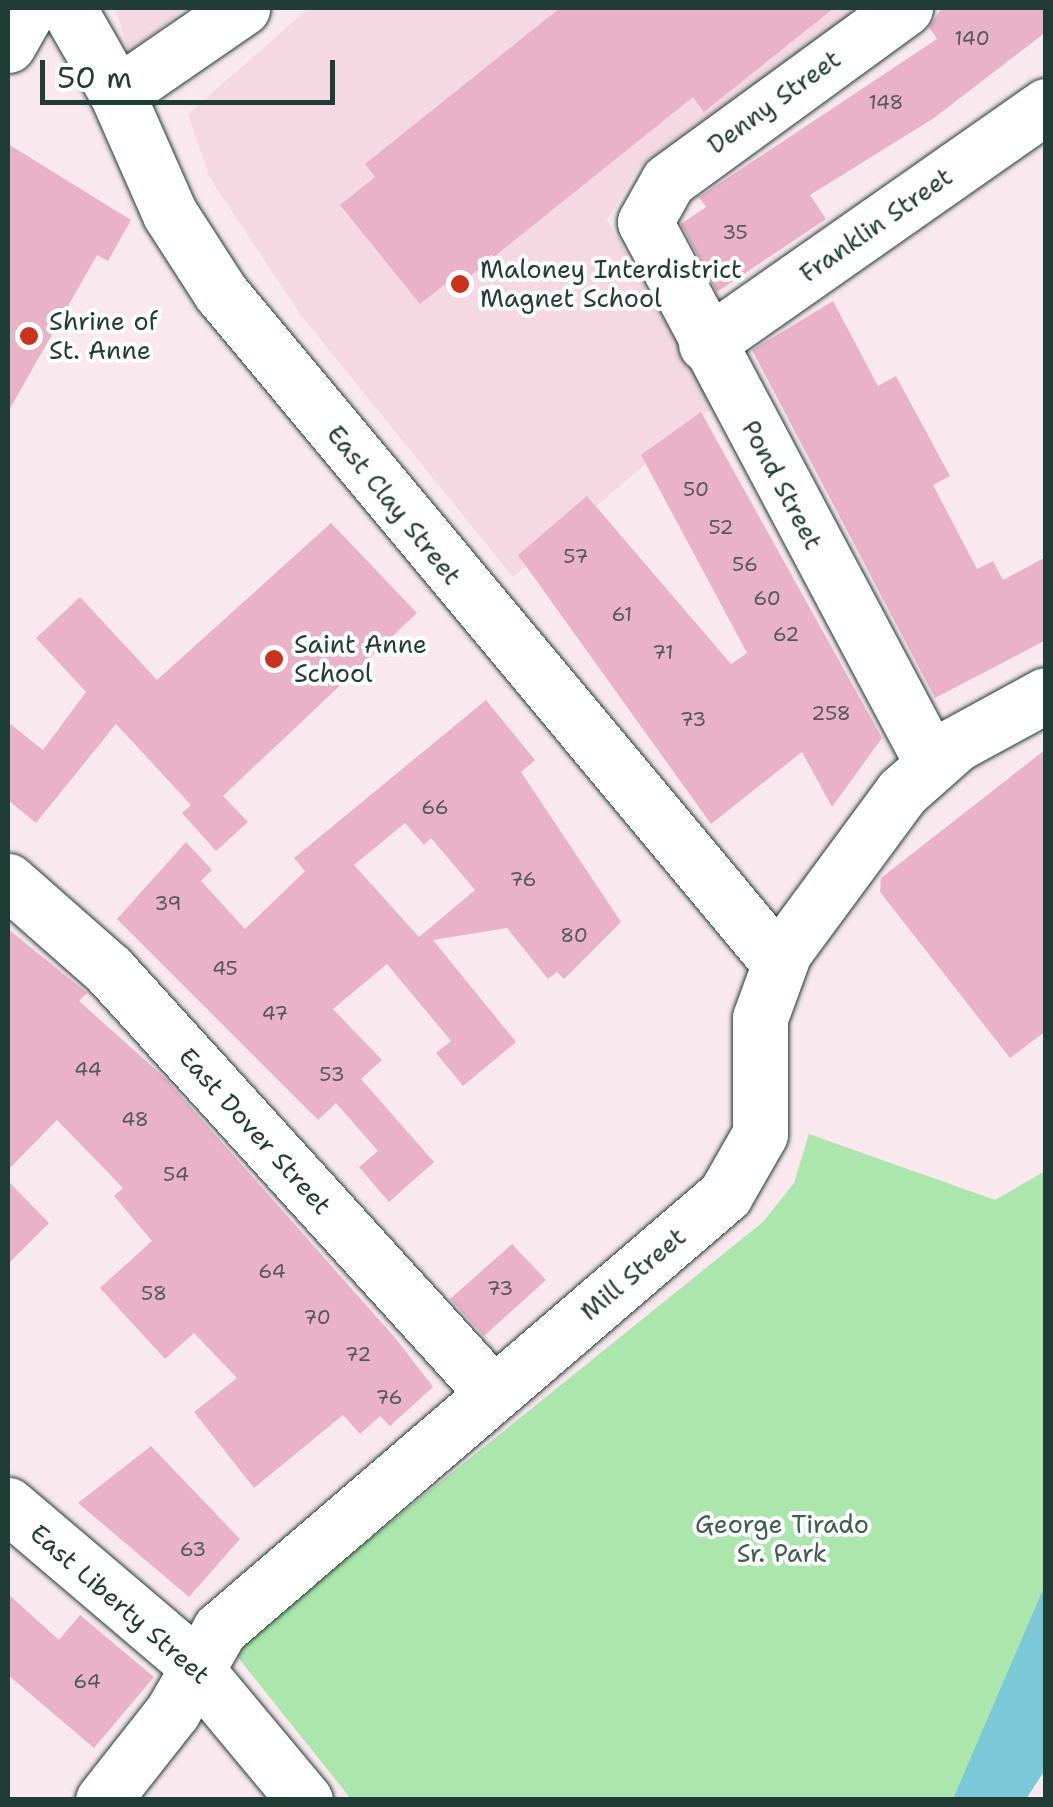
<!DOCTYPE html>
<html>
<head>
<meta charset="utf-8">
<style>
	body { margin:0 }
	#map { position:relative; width:1053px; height:1807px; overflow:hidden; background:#f9e8ee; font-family:"Shantell Sans",sans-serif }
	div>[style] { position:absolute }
	.built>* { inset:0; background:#f4d8e2 }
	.green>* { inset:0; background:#abe6ac }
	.water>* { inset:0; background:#7ac8d8 }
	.building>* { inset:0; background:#eab2c7 }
	.roads { filter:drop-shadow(0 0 2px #1f3d34) drop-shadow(0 0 2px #1f3d34) }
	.minor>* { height:55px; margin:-27.5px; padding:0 27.5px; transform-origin:27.5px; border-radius:27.5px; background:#fff }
	.major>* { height:55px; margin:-27.5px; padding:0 27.5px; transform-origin:27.5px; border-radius:27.5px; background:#fff }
	.dots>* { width:28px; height:28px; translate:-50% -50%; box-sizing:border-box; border:5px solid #fff; border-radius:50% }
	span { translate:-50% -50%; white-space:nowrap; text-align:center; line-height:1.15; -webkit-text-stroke:8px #fff; paint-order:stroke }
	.number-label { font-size:20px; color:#525a59 }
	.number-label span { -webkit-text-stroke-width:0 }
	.street-label { font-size:25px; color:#1f3d34 }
	.poi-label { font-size:25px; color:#1f3d34 }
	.left { translate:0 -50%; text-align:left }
	.park-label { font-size:25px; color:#3b5f4c }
	.frame { position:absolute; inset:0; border:10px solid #1f3d34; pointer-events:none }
	.scale { position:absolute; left:40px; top:60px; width:295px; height:45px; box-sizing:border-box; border:5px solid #1f3d34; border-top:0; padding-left:12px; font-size:30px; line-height:35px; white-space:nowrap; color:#1f3d34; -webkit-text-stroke:8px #fff; paint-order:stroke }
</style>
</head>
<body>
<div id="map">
	<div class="built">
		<i style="clip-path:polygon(115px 8px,185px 8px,129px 53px)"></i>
		<i style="clip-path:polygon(309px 8px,861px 8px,639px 167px,607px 220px,714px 406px,513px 577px,300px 314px,210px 178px,188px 114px)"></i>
	</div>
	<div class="green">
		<i style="clip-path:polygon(809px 1134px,995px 1200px,1045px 1171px,1045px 1756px,1016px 1799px,351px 1799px,232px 1650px,763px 1222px,794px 1183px)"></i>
	</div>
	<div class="water">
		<i style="clip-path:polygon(1045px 1585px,1045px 1770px,1026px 1799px,953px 1799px)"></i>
	</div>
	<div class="building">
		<i style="clip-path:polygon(560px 8px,834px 8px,704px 112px,693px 97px,460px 284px,454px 277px,420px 304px,340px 205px,375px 177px,365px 164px)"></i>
		<i style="clip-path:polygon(942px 8px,1046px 8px,1046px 32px,934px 118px,810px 195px,826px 219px,717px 292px,681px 224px,706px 207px,699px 197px,937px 39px,929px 27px)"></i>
		<i style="clip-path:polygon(8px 144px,131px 220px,108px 261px,97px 255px,8px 412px)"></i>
		<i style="clip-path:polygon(833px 301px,878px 386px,896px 376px,950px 476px,933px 485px,977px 569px,993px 561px,1003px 580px,1046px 557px,1046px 640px,935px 698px,752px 350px)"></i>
		<i style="clip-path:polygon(701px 412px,882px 738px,832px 807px,802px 752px,711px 824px,518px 555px,587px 496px,731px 664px,747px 653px,641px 455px)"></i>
		<i style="clip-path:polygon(331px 523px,417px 613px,223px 796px,248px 822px,216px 851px,182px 813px,191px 805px,116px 724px,36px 823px,8px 800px,8px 722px,43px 750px,86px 692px,36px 638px,80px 597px,157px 680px)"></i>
		<i style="clip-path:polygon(evenodd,486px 700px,535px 760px,521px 772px,621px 922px,564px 979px,557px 972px,548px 979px,507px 928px,433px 940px,516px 1042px,463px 1086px,436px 1053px,451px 1041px,387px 964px,333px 1009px,382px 1060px,361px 1079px,434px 1162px,389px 1202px,359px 1167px,378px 1151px,336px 1103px,318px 1120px,117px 919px,186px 842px,212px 870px,201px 881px,245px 929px,305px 871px,294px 858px,486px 700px,405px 823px,424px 845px,431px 838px,475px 890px,419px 937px,354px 865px,405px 823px)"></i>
		<i style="clip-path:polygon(1046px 749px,1046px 1031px,1010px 1058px,880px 892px,881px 878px)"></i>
		<i style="clip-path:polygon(8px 929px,87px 993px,79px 1001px,165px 1078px,397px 1340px,433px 1387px,390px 1426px,380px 1416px,360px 1434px,343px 1415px,254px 1488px,194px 1412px,237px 1378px,194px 1333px,165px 1359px,100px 1288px,152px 1241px,114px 1196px,123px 1188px,57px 1120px,8px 1170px)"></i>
		<i style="clip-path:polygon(8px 1181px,49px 1223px,8px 1264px)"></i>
		<i style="clip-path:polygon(512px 1244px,546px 1280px,484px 1336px,450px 1299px)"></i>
		<i style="clip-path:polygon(151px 1446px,240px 1539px,189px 1597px,78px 1503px)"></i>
		<i style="clip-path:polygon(8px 1594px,59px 1640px,80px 1615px,154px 1677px,94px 1748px,8px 1675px)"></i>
	</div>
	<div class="roads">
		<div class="minor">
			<i style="left:905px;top:8px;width:293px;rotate:143.9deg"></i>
			<i style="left:668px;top:181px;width:47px;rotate:119.3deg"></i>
			<i style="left:645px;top:222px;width:612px;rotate:62.05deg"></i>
			<i style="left:117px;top:94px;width:131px;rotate:66.2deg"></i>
			<i style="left:170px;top:214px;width:94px;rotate:57.2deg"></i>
			<i style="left:221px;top:293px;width:872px;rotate:50.21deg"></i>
			<i style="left:706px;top:344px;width:415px;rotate:-35deg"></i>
			<i style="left:8px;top:881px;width:135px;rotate:41.4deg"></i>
			<i style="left:109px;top:970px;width:571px;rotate:47.77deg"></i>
			<i style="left:8px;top:1505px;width:231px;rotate:40.4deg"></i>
			<i style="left:184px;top:1655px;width:189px;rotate:50.2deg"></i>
			<i style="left:103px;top:1800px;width:113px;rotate:-51.8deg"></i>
			<i style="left:173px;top:1711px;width:95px;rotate:-60.2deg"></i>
			<i style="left:220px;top:1629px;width:666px;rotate:-40.68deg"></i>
			<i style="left:725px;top:1195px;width:70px;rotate:-60.2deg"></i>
			<i style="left:760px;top:1134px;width:116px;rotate:-90deg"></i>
			<i style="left:760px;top:1018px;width:70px;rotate:-70deg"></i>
			<i style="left:784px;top:952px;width:199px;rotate:-53.6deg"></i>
			<i style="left:902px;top:792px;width:72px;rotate:-41.6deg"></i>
			<i style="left:956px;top:744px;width:102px;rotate:-28.6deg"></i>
		</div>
		<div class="major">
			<i style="left:68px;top:8px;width:99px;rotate:60.3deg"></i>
			<i style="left:117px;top:94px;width:152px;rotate:-34.5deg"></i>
			<i style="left:8px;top:45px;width:43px;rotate:-60.4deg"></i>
		</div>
	</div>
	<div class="dots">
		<i style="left:460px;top:284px;background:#c8321e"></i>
		<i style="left:29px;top:336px;background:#c8321e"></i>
		<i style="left:274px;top:659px;background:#c8321e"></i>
	</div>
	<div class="number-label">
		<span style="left:972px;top:38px">140</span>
		<span style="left:886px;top:102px">148</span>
		<span style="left:735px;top:232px">35</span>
		<span style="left:696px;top:489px">50</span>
		<span style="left:721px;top:527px">52</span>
		<span style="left:576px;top:556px">57</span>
		<span style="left:745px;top:564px">56</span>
		<span style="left:767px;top:598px">60</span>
		<span style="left:622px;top:614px">61</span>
		<span style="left:786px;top:634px">62</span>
		<span style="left:663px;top:652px">71</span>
		<span style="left:831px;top:713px">258</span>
		<span style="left:693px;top:719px">73</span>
		<span style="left:435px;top:807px">66</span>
		<span style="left:523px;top:879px">76</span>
		<span style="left:168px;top:903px">39</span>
		<span style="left:574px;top:935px">80</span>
		<span style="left:225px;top:968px">45</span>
		<span style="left:275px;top:1013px">47</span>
		<span style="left:88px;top:1069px">44</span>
		<span style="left:332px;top:1074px">53</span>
		<span style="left:135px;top:1119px">48</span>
		<span style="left:176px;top:1174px">54</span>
		<span style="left:272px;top:1271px">64</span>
		<span style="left:500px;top:1288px">73</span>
		<span style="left:154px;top:1293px">58</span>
		<span style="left:317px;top:1317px">70</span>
		<span style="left:358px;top:1354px">72</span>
		<span style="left:389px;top:1397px">76</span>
		<span style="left:193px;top:1549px">63</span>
		<span style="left:87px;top:1681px">64</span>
	</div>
	<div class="street-label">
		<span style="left:774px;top:102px;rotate:-36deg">Denny Street</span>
		<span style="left:876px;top:225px;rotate:-35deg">Franklin Street</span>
		<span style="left:782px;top:485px;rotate:62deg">Pond Street</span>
		<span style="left:394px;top:505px;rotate:51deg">East Clay Street</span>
		<span style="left:255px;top:1131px;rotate:48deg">East Dover Street</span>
		<span style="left:633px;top:1274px;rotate:-40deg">Mill Street</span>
		<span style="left:120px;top:1604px;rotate:41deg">East Liberty Street</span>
	</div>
	<div class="poi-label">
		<span class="left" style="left:480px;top:284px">Maloney Interdistrict<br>Magnet School</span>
		<span class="left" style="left:49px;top:336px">Shrine of<br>St. Anne</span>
		<span class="left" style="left:294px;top:659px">Saint Anne<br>School</span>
	</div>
	<div class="park-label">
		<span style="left:782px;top:1539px">George Tirado<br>Sr. Park</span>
	</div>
	<div class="frame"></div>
	<div class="scale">50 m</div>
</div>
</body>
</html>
